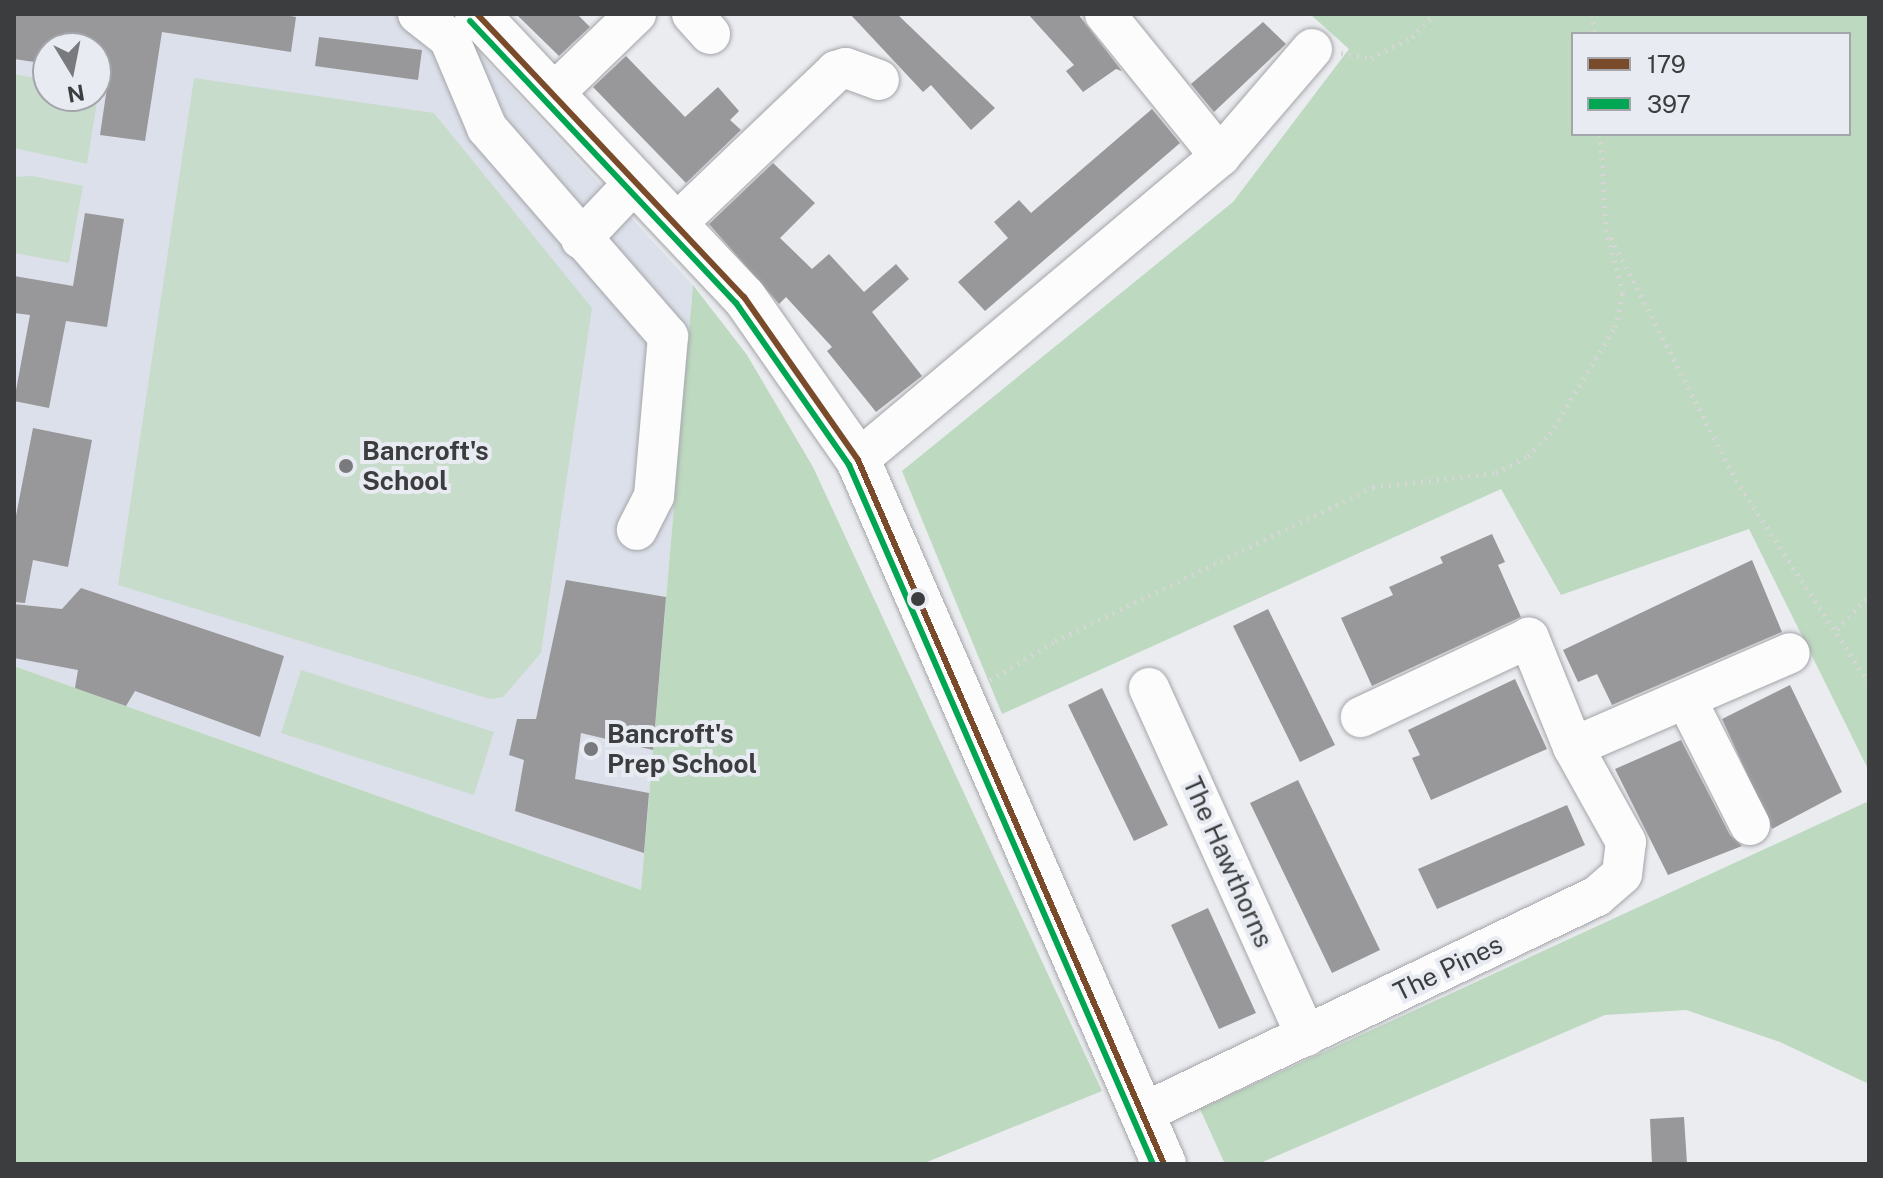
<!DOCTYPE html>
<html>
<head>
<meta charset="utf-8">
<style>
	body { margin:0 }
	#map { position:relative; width:1883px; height:1178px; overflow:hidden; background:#eaecf0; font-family:"Public Sans",sans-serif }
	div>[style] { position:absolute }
	.built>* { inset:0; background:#dce0ea }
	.green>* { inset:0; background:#c8dccb }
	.forest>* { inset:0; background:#bdd9c0 }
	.building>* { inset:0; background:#98979a }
	.path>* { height:5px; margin-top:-2.5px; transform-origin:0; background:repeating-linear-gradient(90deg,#d6d6d6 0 2px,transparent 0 8px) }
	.roads { filter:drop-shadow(0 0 2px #a4a5a8) drop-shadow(0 0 2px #a4a5a8) }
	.minor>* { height:40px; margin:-20px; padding:0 20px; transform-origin:20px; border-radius:20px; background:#fcfcfd }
	.major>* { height:44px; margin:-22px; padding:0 22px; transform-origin:22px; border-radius:22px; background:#fcfcfd }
	.bus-1>* { height:6px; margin:-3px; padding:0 3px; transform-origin:3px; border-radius:3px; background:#7a4b2a }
	.bus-2>* { height:6px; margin:-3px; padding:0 3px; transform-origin:3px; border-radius:3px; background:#00a651 }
	.dots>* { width:22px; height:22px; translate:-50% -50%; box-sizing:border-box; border:4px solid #e8ebf2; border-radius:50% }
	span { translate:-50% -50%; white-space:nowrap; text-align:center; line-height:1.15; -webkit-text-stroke:8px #e8ebf2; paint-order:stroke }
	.poi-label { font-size:26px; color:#3c3d3f; font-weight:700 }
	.left { translate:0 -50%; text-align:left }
	.street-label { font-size:26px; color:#3c3d3f }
	.frame { position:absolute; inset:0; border:16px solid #3c3d3f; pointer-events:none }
	.legend { position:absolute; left:1571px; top:32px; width:280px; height:104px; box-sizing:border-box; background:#e8ebf2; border:2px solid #a3a5aa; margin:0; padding:10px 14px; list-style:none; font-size:24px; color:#3c3d3f }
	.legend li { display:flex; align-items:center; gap:16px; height:40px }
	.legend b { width:40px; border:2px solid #a3a5aa }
	.north { position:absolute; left:32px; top:32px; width:80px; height:80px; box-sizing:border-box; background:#e8ebf2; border:2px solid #a3a5aa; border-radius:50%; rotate:170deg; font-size:22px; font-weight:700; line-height:32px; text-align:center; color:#3c3d3f }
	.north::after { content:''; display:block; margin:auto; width:28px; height:36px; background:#797a7d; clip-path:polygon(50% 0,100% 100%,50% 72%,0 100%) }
</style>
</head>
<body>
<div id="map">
	<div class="built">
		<i style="clip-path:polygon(evenodd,14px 14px,443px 14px,693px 285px,641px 890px,14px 666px,14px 14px,48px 48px,96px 48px,96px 96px,48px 96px,48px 48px)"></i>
	</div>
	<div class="green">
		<i style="clip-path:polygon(14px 74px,48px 80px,48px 96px,96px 96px,99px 89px,87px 164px,14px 148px)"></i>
		<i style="clip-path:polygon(194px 78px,434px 113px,592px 308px,541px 653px,503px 697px,490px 699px,118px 585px)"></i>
		<i style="clip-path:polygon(32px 176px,83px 186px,69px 263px,14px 253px,14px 177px)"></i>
		<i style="clip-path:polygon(301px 670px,494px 732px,474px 795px,281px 733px)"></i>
	</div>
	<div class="forest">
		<i style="clip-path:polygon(evenodd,1310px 14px,1869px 14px,1869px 771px,1749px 529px,1561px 595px,1501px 489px,1002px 714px,902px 471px,1233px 202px,1349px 49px,1310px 14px,1573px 34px,1849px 34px,1849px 134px,1573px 134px,1573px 34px)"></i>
		<i style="clip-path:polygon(693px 285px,747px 355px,813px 467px,1102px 1091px,922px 1164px,14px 1164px,14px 666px,641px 890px)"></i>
		<i style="clip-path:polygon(1869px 801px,1869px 1084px,1780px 1042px,1686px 1010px,1605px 1015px,1258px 1164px,1225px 1164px,1200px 1109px)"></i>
	</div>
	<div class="building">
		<i style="clip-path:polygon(14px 14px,279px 14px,296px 17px,291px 52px,162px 32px,145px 141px,100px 135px,109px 74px,96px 72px,96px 48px,48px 48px,48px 64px,14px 59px)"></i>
		<i style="clip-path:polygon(516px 14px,577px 14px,590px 27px,559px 56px)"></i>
		<i style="clip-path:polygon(850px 14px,897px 14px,995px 108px,971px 130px,931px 85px,923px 92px)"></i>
		<i style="clip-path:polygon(1028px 14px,1078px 14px,1122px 71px,1116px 69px,1083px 92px,1066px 71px,1074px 65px)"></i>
		<i style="clip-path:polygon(1263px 22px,1286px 44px,1214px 112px,1191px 84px)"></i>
		<i style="clip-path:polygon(319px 37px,422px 50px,418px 80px,315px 66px)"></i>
		<i style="clip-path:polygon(626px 56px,685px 117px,718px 87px,739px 111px,730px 120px,741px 130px,686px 183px,593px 87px)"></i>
		<i style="clip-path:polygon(1152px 109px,1180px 143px,985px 311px,958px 282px,1008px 238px,994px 222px,1019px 200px,1031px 213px)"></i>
		<i style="clip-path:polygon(773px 163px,815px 203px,780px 238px,812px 269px,829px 254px,864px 292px,896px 264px,909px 279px,872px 312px,922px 376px,876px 412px,827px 351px,832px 347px,786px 297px,779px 304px,709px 224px)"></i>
		<i style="clip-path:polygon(85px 213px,124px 219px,107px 327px,66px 321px,49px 408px,14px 401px,30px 315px,14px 313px,14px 276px,73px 286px)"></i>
		<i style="clip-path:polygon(33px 428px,92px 440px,68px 567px,33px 560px,25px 603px,14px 602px,14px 526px)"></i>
		<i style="clip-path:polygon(1492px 534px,1505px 562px,1498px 565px,1521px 617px,1372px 686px,1341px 618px,1393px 595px,1389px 587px,1443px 563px,1440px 557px)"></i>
		<i style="clip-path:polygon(1752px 560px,1782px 632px,1612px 705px,1597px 674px,1578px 682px,1563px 650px)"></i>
		<i style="clip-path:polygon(566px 580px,666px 597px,653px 750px,581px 733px,575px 779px,649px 793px,644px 853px,515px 811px,524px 760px,509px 755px,517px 719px,536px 719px)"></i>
		<i style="clip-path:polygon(81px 588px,284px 656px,260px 737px,135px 691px,126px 706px,75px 688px,78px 670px,14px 658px,14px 604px,62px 609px)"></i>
		<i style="clip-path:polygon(1268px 609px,1335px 745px,1300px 762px,1233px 626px)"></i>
		<i style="clip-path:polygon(1515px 679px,1547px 749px,1431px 800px,1412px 758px,1420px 755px,1408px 730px)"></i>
		<i style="clip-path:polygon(1790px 685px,1842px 792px,1772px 829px,1722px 719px)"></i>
		<i style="clip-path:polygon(1102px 688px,1168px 825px,1134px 841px,1068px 705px)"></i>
		<i style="clip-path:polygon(1681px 740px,1730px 835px,1742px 846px,1668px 875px,1615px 769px)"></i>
		<i style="clip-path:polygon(1298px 780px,1380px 950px,1332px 973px,1250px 803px)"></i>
		<i style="clip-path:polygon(1567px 805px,1585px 845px,1437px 909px,1418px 869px)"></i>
		<i style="clip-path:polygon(1208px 908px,1256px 1013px,1219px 1029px,1171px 925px)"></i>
		<i style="clip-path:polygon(1684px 1117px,1687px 1164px,1652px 1164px,1650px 1119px)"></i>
	</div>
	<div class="path">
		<i style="left:1593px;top:14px;width:20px;rotate:87deg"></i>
		<i style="left:1341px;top:53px;width:30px;rotate:9deg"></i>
		<i style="left:1371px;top:58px;width:46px;rotate:-27.1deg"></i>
		<i style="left:1412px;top:37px;width:32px;rotate:-46deg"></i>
		<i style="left:1600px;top:134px;width:95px;rotate:86.4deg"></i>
		<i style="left:1611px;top:238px;width:272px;rotate:62.7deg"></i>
		<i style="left:1736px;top:480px;width:243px;rotate:56.8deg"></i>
		<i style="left:1837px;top:629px;width:46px;rotate:-45.9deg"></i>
		<i style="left:990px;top:680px;width:76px;rotate:-31deg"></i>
		<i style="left:1055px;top:641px;width:353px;rotate:-25.8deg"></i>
		<i style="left:1373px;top:487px;width:124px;rotate:-6.5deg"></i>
		<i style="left:1496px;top:473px;width:36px;rotate:-28deg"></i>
		<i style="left:1528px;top:456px;width:31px;rotate:-45deg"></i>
		<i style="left:1550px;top:434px;width:125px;rotate:-58.7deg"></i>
		<i style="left:1615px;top:327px;width:35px;rotate:-77deg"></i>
		<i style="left:1623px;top:293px;width:66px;rotate:-104.9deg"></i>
	</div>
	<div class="roads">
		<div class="minor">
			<i style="left:418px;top:14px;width:39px;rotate:38deg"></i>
			<i style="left:449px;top:38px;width:98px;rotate:67.1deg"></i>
			<i style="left:487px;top:128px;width:276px;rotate:49deg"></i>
			<i style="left:668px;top:336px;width:161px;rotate:95deg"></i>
			<i style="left:654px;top:496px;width:38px;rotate:117deg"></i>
			<i style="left:692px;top:14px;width:27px;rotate:48deg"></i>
			<i style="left:1105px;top:14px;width:183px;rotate:51deg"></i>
			<i style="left:552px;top:95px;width:117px;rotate:-44deg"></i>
			<i style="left:675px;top:225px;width:223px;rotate:-43.7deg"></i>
			<i style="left:836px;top:71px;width:10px;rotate:-17deg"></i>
			<i style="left:846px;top:68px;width:35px;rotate:20deg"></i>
			<i style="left:581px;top:239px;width:79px;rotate:-46.5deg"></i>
			<i style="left:858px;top:460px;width:473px;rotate:-40deg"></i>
			<i style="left:1220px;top:156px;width:141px;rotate:-49.3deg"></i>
			<i style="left:1149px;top:688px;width:382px;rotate:65.7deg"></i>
			<i style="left:1687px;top:701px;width:139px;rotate:63.1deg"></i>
			<i style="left:1573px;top:747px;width:236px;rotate:-23.4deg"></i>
			<i style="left:1141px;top:1114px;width:505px;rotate:-25.55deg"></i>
			<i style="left:1597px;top:896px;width:33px;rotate:-41deg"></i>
			<i style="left:1622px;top:874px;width:32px;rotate:-83deg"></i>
			<i style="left:1626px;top:842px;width:109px;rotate:-119.2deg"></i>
			<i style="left:1573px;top:747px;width:118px;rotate:-112deg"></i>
			<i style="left:1529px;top:638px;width:186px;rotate:154.8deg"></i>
		</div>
		<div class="major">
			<i style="left:477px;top:14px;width:389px;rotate:46.7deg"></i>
			<i style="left:744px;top:297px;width:199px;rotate:55deg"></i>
			<i style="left:858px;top:460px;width:768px;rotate:66.51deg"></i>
		</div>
	</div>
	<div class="bus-1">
		<i style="left:477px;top:14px;width:389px;rotate:46.7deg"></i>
		<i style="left:744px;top:297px;width:199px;rotate:55deg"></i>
		<i style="left:858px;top:460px;width:768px;rotate:66.51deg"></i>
	</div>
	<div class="bus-2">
		<i style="left:470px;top:21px;width:388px;rotate:46.7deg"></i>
		<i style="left:736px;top:303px;width:198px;rotate:55.1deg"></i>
		<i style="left:849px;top:465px;width:762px;rotate:66.5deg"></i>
	</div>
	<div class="dots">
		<i style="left:346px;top:466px;background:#797a7d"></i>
		<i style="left:918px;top:599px;background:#3c3d3f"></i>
		<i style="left:591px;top:749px;background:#797a7d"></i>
	</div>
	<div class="poi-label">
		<span class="left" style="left:362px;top:466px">Bancroft's<br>School</span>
		<span class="left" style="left:607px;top:749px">Bancroft's<br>Prep School</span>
	</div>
	<div class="street-label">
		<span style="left:1228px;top:862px;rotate:66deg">The Hawthorns</span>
		<span style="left:1448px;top:968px;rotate:-26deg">The Pines</span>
	</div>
	<div class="frame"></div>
	<ul class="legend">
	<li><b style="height:10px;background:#7a4b2a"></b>179</li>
	<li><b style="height:10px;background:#00a651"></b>397</li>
	</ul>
	<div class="north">N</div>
</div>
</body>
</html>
